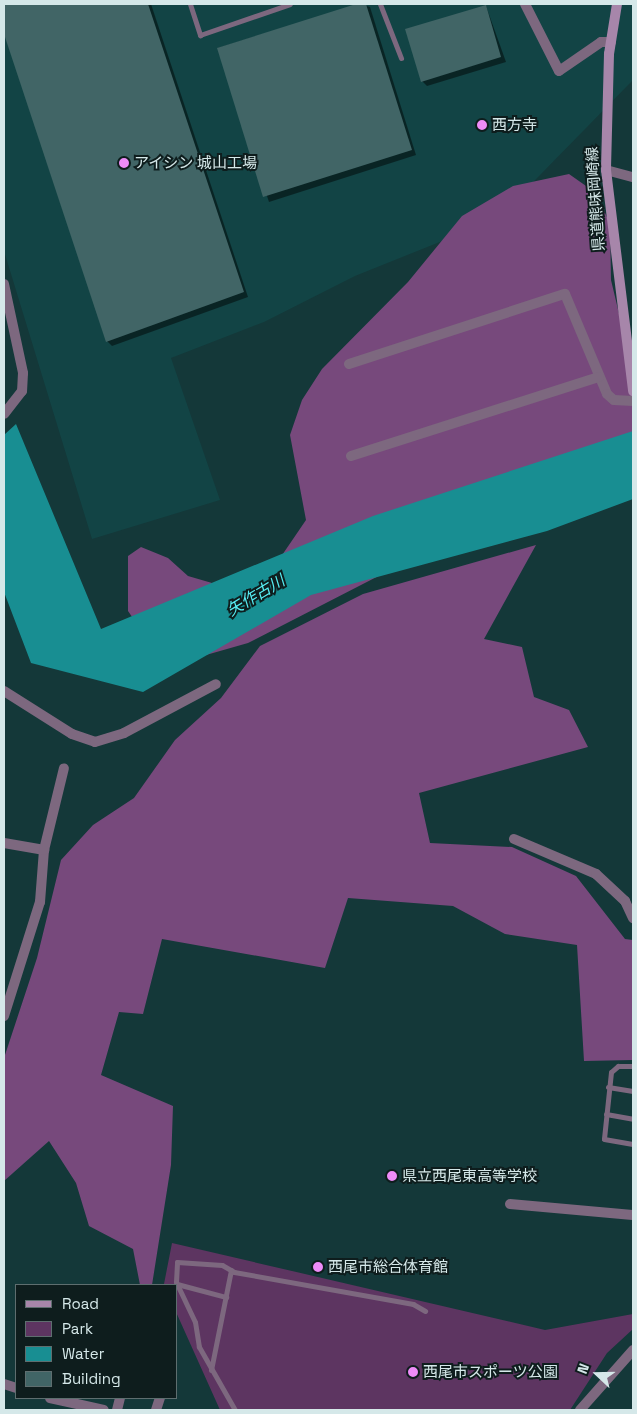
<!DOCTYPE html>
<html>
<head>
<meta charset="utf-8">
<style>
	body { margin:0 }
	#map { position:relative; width:637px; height:1414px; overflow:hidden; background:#143839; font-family:"Space Grotesk","Noto Sans JP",sans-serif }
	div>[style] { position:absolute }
	.built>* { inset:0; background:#124445 }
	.green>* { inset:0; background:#5d3561 }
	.forest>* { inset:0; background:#77497c }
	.water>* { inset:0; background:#188e92 }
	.shadow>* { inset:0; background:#0007 }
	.building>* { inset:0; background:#416566 }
	.service>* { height:5px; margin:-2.5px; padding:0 2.5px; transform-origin:2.5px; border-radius:2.5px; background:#7d687f }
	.minor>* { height:10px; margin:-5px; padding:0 5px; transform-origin:5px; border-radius:5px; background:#7d687f }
	.tertiary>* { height:10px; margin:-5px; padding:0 5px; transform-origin:5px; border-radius:5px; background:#7d687f }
	.secondary>* { height:10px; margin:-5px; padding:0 5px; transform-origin:5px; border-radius:5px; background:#a786aa }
	.dots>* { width:14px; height:14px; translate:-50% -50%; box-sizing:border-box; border:2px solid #0e1d1d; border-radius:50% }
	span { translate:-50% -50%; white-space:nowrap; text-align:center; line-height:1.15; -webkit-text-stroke:4px #0e1d1d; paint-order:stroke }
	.poi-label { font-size:15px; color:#d5e8e9 }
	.left { translate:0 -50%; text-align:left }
	.street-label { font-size:15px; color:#d5e8e9 }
	.water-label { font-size:16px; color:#57eef3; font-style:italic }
	.frame { position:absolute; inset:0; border:5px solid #d5e8e9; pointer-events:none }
	.legend { position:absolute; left:15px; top:1284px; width:162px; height:115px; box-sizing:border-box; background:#0e1d1d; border:1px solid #5e6e6f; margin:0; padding:6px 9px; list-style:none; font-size:15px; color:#d5e8e9 }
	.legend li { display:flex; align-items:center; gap:10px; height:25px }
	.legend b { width:25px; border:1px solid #5e6e6f }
	.north { position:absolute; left:572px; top:1349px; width:50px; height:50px; -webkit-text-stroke:4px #0e1d1d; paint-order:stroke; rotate:291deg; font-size:14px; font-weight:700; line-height:20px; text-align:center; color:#d5e8e9 }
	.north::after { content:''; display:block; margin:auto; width:18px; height:22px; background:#d5e8e9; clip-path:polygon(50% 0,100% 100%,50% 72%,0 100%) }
</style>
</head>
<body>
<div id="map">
	<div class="built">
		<i style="clip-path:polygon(4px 4px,633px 4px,633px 80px,497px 219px,355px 276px,264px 322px,171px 358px,220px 500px,92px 539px,4px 251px)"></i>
	</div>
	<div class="green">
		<i style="clip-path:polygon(172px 1243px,545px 1330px,633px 1314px,633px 1329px,607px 1353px,570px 1410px,220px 1410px,176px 1312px,176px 1285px,164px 1284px)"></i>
	</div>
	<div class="forest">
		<i style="clip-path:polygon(569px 174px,596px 193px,610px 224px,611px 280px,633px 372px,633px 470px,433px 548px,248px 643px,206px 655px,148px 640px,128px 611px,128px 556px,141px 547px,168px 558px,188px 576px,236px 590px,276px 564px,306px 520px,290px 435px,302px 400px,322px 369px,408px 282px,462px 216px,513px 186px)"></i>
		<i style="clip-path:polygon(536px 545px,484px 639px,522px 647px,534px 697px,569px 710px,588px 747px,419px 793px,430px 843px,512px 847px,576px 876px,625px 939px,633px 940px,633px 1060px,584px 1061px,577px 945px,505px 934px,453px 906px,348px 898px,325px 968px,162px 939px,143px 1014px,119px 1012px,101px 1075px,173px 1106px,171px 1165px,152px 1285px,140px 1285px,133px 1249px,89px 1226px,76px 1183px,49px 1141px,4px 1181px,4px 1058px,37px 958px,61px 860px,93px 825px,134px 798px,175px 740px,221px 698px,260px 646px,363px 594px)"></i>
	</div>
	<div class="water">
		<i style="clip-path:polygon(16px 424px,101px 629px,373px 516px,633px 431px,633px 499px,547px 531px,311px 595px,143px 692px,31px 663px,4px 592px,4px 435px)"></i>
	</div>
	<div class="shadow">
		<i style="clip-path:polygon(4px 4px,151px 4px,248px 297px,112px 346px,107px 341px,4px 31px)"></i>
		<i style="clip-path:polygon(360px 4px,370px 7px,416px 155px,269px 202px,218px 48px)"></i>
		<i style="clip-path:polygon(486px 6px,506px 62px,427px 86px,422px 81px)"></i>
	</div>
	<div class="building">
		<i style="clip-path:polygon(4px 4px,148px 4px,244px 292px,106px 342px,4px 34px)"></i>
		<i style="clip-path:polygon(356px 4px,366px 4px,412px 150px,263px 197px,217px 48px)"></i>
		<i style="clip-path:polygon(486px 5px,501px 57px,421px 82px,405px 29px)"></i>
	</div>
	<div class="service">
		<i style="left:190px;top:4px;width:33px;rotate:72deg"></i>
		<i style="left:200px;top:35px;width:95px;rotate:-19deg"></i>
		<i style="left:380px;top:4px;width:58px;rotate:68.7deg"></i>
		<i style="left:633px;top:1066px;width:15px;rotate:180deg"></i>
		<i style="left:618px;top:1066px;width:9px;rotate:139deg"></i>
		<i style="left:611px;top:1072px;width:67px;rotate:96deg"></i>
		<i style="left:604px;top:1139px;width:29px;rotate:10deg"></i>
		<i style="left:608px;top:1087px;width:25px;rotate:9deg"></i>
		<i style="left:606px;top:1114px;width:27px;rotate:10deg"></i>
		<i style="left:177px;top:1284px;width:51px;rotate:14.9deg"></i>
		<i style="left:211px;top:1370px;width:102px;rotate:-78.7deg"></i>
		<i style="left:235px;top:1410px;width:73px;rotate:-119.7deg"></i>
		<i style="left:199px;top:1347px;width:25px;rotate:-99deg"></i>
		<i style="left:195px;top:1322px;width:44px;rotate:-115.4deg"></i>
		<i style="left:176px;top:1282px;width:20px;rotate:-87deg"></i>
		<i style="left:177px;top:1262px;width:45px;rotate:3.8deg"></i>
		<i style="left:222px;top:1265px;width:14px;rotate:30deg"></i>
		<i style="left:234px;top:1272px;width:182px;rotate:10.1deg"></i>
		<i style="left:413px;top:1304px;width:14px;rotate:30deg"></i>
	</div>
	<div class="minor">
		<i style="left:525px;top:4px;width:75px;rotate:63.1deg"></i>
		<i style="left:559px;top:71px;width:51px;rotate:-34.6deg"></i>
		<i style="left:601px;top:42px;width:10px"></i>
		<i style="left:606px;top:170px;width:28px;rotate:15deg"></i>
		<i style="left:4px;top:284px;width:91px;rotate:77.9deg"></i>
		<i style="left:23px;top:373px;width:18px;rotate:93deg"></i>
		<i style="left:22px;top:391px;width:29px;rotate:128deg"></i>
		<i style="left:349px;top:364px;width:227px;rotate:-18deg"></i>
		<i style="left:565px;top:294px;width:108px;rotate:67.2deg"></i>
		<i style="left:607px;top:394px;width:9px;rotate:41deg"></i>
		<i style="left:614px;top:400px;width:19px;rotate:3deg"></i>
		<i style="left:351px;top:456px;width:260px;rotate:-17.7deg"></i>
		<i style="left:4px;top:691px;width:80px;rotate:32.3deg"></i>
		<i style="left:72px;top:734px;width:24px;rotate:19deg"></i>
		<i style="left:95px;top:742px;width:30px;rotate:-17deg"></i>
		<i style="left:124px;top:733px;width:104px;rotate:-28deg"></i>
		<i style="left:514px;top:839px;width:89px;rotate:23.1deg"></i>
		<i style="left:596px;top:874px;width:40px;rotate:43deg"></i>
		<i style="left:625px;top:901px;width:19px;rotate:65deg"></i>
		<i style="left:4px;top:843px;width:41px;rotate:9.9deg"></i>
		<i style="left:4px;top:1016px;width:120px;rotate:-72.5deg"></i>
		<i style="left:40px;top:902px;width:52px;rotate:-85.6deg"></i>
		<i style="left:44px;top:850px;width:84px;rotate:-76.3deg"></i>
		<i style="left:510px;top:1204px;width:123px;rotate:5.1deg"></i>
		<i style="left:4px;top:1384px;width:13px;rotate:18deg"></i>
		<i style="left:50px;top:1398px;width:55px;rotate:12.5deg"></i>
		<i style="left:117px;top:1410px;width:12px;rotate:-76deg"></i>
		<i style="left:156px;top:1410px;width:13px;rotate:-72deg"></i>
	</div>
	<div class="tertiary">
		<i style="left:580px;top:1410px;width:80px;rotate:-48.5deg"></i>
	</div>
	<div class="secondary">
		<i style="left:617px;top:4px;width:51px;rotate:99.1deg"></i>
		<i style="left:609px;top:54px;width:116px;rotate:91.5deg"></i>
		<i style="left:606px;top:170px;width:223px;rotate:83deg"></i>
	</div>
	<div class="dots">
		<i style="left:482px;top:125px;background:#ee8cf8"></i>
		<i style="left:124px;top:163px;background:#ee8cf8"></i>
		<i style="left:392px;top:1176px;background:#ee8cf8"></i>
		<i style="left:318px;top:1267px;background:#ee8cf8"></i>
		<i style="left:413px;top:1372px;background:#ee8cf8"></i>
	</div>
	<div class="poi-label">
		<span class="left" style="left:492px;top:125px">西方寺</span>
		<span class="left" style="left:134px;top:163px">アイシン 城山工場</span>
		<span class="left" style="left:402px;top:1176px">県立西尾東高等学校</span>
		<span class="left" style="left:328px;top:1267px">西尾市総合体育館</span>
		<span class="left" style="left:423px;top:1372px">西尾市スポーツ公園</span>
	</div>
	<div class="street-label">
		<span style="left:595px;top:199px;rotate:-94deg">県道熊味岡崎線</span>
	</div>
	<div class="water-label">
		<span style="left:256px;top:596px;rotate:-31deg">矢作古川</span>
	</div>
	<div class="frame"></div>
	<ul class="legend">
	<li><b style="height:6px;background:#a786aa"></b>Road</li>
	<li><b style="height:14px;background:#5d3561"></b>Park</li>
	<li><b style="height:14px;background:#188e92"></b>Water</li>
	<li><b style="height:14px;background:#416566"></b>Building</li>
	</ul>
	<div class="north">N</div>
</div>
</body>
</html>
